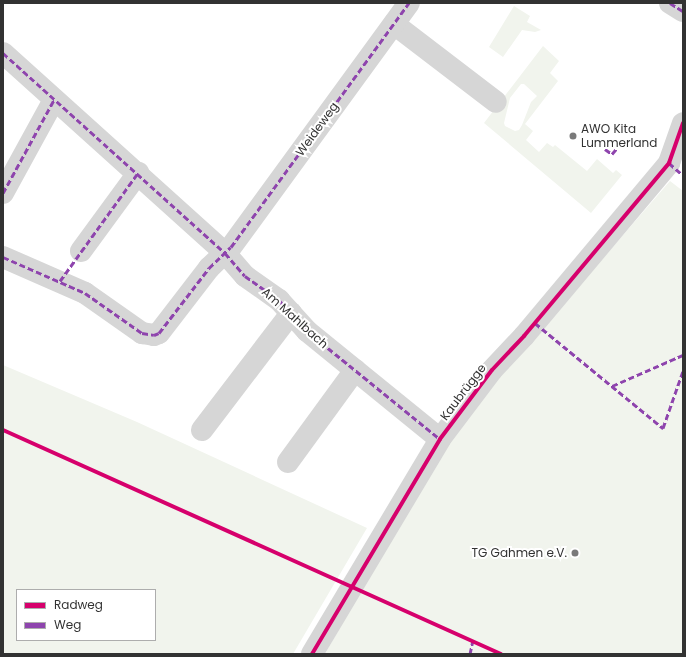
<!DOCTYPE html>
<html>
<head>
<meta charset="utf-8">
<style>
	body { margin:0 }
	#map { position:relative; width:686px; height:657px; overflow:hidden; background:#fff; font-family:Poppins,sans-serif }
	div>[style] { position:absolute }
	.green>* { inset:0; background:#f1f4ed }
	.minor>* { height:22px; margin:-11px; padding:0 11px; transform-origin:11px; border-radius:11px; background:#d6d6d6 }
	.quiet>* { height:3px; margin-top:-1.5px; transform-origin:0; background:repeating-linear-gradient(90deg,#8e44ad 0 6px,transparent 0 9px) }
	.cycleway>* { height:4px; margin:-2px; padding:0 2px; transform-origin:2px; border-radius:2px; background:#d6006c }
	.dots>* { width:11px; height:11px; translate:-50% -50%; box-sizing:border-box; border:2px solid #fff; border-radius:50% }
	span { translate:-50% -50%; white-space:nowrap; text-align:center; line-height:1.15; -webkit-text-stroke:4px #fff; paint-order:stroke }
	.street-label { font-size:12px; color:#323232 }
	.poi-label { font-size:12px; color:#323232 }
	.left { translate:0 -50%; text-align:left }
	.right { translate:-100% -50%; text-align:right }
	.frame { position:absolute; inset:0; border:4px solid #323232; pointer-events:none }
	.legend { position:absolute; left:16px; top:589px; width:140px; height:52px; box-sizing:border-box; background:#fff; border:1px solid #adadad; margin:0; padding:5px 7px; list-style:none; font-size:12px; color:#323232 }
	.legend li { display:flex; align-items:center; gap:8px; height:20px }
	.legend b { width:20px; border:1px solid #adadad }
</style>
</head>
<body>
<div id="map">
	<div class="green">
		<i style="clip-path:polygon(514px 6px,530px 16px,527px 22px,541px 30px,535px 32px,522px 30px,503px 57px,489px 47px)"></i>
		<i style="clip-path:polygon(evenodd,543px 46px,559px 61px,550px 73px,558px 81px,525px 124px,533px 131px,526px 140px,539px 152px,547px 143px,553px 147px,555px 145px,587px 171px,597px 159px,613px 173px,616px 170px,622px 175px,591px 213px,484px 123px,543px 46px,521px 84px,524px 84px,537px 96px,531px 102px,522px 125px,519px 130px,515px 131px,505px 126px,504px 123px,510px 98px,521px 84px)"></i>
		<i style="clip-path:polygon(670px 181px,683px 191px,683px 654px,325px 654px,449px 432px,506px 370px)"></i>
		<i style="clip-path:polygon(evenodd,3px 365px,137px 422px,367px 528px,293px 654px,3px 654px,3px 365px,17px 590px,155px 590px,155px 640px,17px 640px,17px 590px)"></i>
	</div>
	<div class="minor">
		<i style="left:670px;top:3px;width:15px;rotate:32deg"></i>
		<i style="left:394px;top:24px;width:128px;rotate:37.4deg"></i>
		<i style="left:3px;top:53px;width:299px;rotate:42deg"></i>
		<i style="left:225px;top:253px;width:30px;rotate:49deg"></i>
		<i style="left:245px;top:276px;width:42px;rotate:35.2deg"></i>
		<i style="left:279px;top:300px;width:42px;rotate:47.9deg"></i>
		<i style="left:307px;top:331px;width:171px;rotate:39.1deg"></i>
		<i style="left:3px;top:193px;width:106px;rotate:-61.3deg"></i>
		<i style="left:81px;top:251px;width:97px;rotate:-53.8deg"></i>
		<i style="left:3px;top:257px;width:90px;rotate:23.7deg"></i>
		<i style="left:85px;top:293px;width:70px;rotate:35.1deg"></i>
		<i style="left:142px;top:333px;width:12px;rotate:9deg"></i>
		<i style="left:154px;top:335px;width:5px;rotate:-22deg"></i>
		<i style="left:159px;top:333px;width:82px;rotate:-52.4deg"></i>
		<i style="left:209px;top:268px;width:30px;rotate:-44deg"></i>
		<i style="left:231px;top:247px;width:302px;rotate:-53.9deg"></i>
		<i style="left:202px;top:430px;width:147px;rotate:-52.7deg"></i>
		<i style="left:288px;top:462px;width:114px;rotate:-53.9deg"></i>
		<i style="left:312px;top:654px;width:250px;rotate:-59.2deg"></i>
		<i style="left:440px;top:439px;width:86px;rotate:-53deg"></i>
		<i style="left:492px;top:370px;width:47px;rotate:-46.7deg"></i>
		<i style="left:524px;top:336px;width:226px;rotate:-50deg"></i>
		<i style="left:669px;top:163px;width:42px;rotate:-70.7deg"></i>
	</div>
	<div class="quiet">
		<i style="left:670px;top:3px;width:15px;rotate:32deg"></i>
		<i style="left:3px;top:53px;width:299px;rotate:42deg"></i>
		<i style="left:225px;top:253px;width:30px;rotate:49deg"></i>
		<i style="left:245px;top:276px;width:42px;rotate:35.2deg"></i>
		<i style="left:279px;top:300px;width:42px;rotate:47.9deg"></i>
		<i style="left:307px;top:331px;width:171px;rotate:39.1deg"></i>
		<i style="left:605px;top:149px;width:9px;rotate:36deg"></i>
		<i style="left:612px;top:154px;width:17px;rotate:-50deg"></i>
		<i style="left:669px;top:163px;width:18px;rotate:41deg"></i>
		<i style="left:3px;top:193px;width:106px;rotate:-61.3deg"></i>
		<i style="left:3px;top:257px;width:90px;rotate:23.7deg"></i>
		<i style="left:85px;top:293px;width:70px;rotate:35.1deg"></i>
		<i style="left:142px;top:333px;width:12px;rotate:9deg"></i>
		<i style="left:154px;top:335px;width:5px;rotate:-22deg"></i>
		<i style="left:159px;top:333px;width:82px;rotate:-52.4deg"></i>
		<i style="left:209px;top:268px;width:30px;rotate:-44deg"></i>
		<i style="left:231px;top:247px;width:302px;rotate:-53.9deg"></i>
		<i style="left:60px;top:281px;width:133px;rotate:-54.2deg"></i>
		<i style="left:535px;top:323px;width:166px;rotate:39.4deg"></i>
		<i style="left:663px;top:428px;width:60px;rotate:-70.7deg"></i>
		<i style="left:612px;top:386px;width:77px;rotate:-23.6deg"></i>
		<i style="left:470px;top:654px;width:14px;rotate:-78deg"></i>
	</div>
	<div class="cycleway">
		<i style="left:3px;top:430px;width:546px;rotate:24.22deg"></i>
		<i style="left:312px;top:654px;width:250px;rotate:-59.2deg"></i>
		<i style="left:440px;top:439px;width:86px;rotate:-53deg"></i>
		<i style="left:492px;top:370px;width:47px;rotate:-46.7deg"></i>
		<i style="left:524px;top:336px;width:226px;rotate:-50deg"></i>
		<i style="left:669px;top:163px;width:42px;rotate:-70.7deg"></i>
	</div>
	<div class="dots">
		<i style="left:573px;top:136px;background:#7a7a7a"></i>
		<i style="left:575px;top:553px;background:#7a7a7a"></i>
	</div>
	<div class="street-label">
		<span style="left:317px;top:129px;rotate:-54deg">Weideweg</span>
		<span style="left:295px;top:318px;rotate:42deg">Am Mahlbach</span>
		<span style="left:463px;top:392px;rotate:-53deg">Kaubrügge</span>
	</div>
	<div class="poi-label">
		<span class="left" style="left:581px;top:136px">AWO Kita<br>Lummerland</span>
		<span class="right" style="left:567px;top:553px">TG Gahmen e.V.</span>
	</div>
	<div class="frame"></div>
	<ul class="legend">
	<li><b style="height:5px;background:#d6006c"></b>Radweg</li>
	<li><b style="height:5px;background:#8e44ad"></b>Weg</li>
	</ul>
</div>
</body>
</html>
